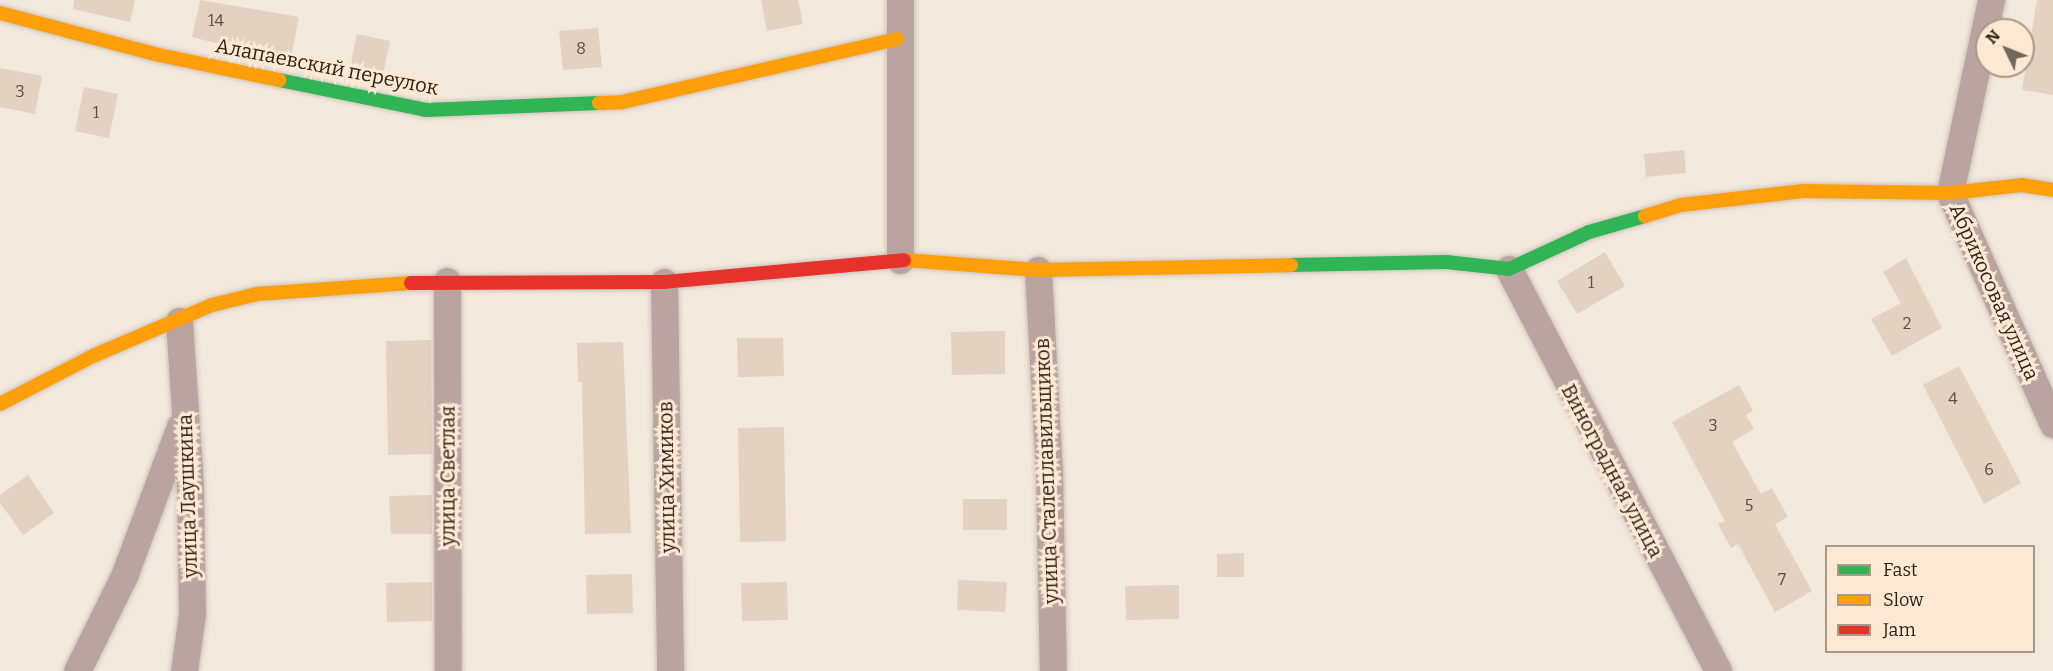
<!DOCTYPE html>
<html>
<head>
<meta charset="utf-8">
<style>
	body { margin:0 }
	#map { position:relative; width:2053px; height:671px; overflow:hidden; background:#f3e8dc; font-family:Bitter,serif }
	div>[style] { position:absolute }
	.building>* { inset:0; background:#e3d1c2 }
	.roads { filter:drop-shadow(0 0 2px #cec5bb) drop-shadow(0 0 2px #cec5bb) }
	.street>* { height:27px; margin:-13.5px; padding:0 13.5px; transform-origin:13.5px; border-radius:13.5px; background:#baa4a1 }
	.fast>* { height:14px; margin:-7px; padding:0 7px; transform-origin:7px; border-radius:7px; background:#30b455 }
	.slow>* { height:14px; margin:-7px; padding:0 7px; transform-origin:7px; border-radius:7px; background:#ff9f0a }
	.jam>* { height:14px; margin:-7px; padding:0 7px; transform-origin:7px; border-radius:7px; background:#e5322d }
	span { translate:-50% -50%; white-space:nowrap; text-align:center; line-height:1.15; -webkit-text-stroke:6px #fce8d3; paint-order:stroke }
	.number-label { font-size:16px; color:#5a4e43 }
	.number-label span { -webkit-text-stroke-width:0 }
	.street-label { font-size:20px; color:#2c2319 }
	.legend { position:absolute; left:1825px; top:545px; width:210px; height:108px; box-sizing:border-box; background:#fce8d3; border:2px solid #a99989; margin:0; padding:8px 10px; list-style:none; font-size:18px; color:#2c2319 }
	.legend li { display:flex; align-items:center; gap:12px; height:30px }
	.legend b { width:30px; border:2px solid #a99989 }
	.north { position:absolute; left:1975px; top:18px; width:60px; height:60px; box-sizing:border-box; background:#fce8d3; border:2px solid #a99989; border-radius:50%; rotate:313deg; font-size:16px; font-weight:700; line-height:24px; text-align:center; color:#2c2319 }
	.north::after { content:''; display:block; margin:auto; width:21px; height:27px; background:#72685d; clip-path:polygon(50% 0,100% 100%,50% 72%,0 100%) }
</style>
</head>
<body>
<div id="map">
	<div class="building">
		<i style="clip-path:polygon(74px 0,135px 0,130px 22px,73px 9px)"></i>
		<i style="clip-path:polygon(200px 0,299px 17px,290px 62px,192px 37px)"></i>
		<i style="clip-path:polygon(761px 0,798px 0,803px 24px,767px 31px)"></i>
		<i style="clip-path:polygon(2037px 0,2053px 0,2053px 95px,2022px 90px)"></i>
		<i style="clip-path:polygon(598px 28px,602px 67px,563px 70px,559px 31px)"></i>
		<i style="clip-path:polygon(357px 34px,390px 41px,382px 79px,349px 72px)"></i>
		<i style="clip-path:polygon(0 68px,42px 76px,35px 114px,0 107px)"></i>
		<i style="clip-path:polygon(84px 87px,118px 94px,109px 138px,75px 131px)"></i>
		<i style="clip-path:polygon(1684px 150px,1686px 173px,1646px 177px,1644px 154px)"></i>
		<i style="clip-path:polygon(1605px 252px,1625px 286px,1577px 314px,1557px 281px)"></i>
		<i style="clip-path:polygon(1906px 258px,1942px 328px,1892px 356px,1871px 319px,1901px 303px,1883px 272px)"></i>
		<i style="clip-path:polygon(1005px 331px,1005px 374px,952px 375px,951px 332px)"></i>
		<i style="clip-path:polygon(737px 338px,783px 338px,784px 376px,738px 377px)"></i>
		<i style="clip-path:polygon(431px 340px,432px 454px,388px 455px,386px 341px)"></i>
		<i style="clip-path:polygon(623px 342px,631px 533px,585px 534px,582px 382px,578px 382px,577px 343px)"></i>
		<i style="clip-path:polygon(1959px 366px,2021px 483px,1984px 504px,1923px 385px)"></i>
		<i style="clip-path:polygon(1739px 385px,1753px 411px,1746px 415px,1754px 429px,1732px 442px,1761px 494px,1772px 488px,1788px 517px,1775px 524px,1812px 591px,1775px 612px,1738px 544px,1731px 548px,1718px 524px,1725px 521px,1672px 422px)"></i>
		<i style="clip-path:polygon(784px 427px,786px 541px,740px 542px,738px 428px)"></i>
		<i style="clip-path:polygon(28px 475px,54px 513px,23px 535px,0 503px,0 495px)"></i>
		<i style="clip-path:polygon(432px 495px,432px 534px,391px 534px,389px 496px)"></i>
		<i style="clip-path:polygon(963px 499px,1007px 499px,1007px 530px,963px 530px)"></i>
		<i style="clip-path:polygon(1244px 553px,1244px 577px,1217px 577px,1217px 554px)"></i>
		<i style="clip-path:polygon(632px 574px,633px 613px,587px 614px,586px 575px)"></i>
		<i style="clip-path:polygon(958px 580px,1007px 582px,1005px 612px,957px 610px)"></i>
		<i style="clip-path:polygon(432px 582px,432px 621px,387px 622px,386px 583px)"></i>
		<i style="clip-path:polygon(787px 582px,788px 620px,742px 621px,741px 583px)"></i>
		<i style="clip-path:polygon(1179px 585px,1179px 619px,1126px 620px,1125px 586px)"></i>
	</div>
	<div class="roads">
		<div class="street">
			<i style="left:900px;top:0;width:260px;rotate:90deg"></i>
			<i style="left:1991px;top:0;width:197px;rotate:102deg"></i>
			<i style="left:1950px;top:193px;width:253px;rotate:66deg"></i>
			<i style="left:1509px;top:269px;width:453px;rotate:62.5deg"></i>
			<i style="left:1038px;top:270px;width:200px;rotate:86.9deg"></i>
			<i style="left:1049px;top:470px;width:201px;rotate:88.9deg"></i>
			<i style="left:447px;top:281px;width:390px;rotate:89.9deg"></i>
			<i style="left:664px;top:282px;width:389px;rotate:89.1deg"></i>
			<i style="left:179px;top:321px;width:166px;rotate:86.2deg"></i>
			<i style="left:190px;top:487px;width:127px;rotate:89.1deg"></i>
			<i style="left:192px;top:614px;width:58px;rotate:98deg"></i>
			<i style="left:77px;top:671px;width:106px;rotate:-63.7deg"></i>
			<i style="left:124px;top:576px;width:160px;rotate:-69.5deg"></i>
		</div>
		<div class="fast">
			<i style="left:279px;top:80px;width:150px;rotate:11.5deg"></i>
			<i style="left:426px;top:110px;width:173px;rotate:-2.3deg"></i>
			<i style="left:1291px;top:265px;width:155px;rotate:-1.1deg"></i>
			<i style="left:1446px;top:262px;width:63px;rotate:6.3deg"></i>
			<i style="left:1509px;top:269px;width:88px;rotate:-24.8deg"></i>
			<i style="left:1589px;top:232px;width:58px;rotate:-15.9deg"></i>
		</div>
		<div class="slow">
			<i style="left:0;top:13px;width:164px;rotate:14.8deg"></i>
			<i style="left:159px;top:55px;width:123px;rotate:11.8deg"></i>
			<i style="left:599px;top:103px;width:23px;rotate:-2deg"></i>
			<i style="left:622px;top:102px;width:282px;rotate:-12.9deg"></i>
			<i style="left:1645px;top:216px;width:38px;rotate:-17deg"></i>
			<i style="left:1681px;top:205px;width:123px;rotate:-6.5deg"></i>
			<i style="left:1803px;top:191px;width:147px;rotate:0.8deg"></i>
			<i style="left:1950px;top:193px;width:72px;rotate:-6.3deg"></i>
			<i style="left:2022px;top:185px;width:31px;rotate:9deg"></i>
			<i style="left:904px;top:260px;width:134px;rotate:4.3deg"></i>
			<i style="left:1038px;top:270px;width:253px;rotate:-1.1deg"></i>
			<i style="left:0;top:404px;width:105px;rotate:-27.3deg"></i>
			<i style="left:93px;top:356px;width:129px;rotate:-23.2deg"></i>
			<i style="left:212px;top:305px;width:46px;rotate:-13.7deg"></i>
			<i style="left:257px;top:294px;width:154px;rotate:-4.1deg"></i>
		</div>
		<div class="jam">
			<i style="left:411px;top:283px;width:253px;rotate:-0.2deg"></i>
			<i style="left:664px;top:282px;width:241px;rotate:-5.2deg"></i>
		</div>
	</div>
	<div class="number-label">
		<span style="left:216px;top:21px">14</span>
		<span style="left:581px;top:49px">8</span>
		<span style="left:20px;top:92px">3</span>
		<span style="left:96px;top:113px">1</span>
		<span style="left:1591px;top:283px">1</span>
		<span style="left:1907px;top:324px">2</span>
		<span style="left:1953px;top:399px">4</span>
		<span style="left:1713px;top:426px">3</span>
		<span style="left:1989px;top:470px">6</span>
		<span style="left:1749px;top:506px">5</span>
		<span style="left:1782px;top:580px">7</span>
	</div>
	<div class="street-label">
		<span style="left:327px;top:67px;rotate:11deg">Алапаевский переулок</span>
		<span style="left:1994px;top:292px;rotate:66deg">Абрикосовая улица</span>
		<span style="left:1047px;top:471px;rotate:-92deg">улица Сталеплавильщиков</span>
		<span style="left:1612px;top:471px;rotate:62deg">Виноградная улица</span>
		<span style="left:448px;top:476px;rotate:-90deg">улица Светлая</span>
		<span style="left:667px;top:477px;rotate:-91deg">улица Химиков</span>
		<span style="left:188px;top:496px;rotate:-92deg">улица Лаушкина</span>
	</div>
	<ul class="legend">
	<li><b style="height:8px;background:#30b455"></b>Fast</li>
	<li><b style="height:8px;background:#ff9f0a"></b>Slow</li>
	<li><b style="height:8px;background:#e5322d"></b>Jam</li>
	</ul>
	<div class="north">N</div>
</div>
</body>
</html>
